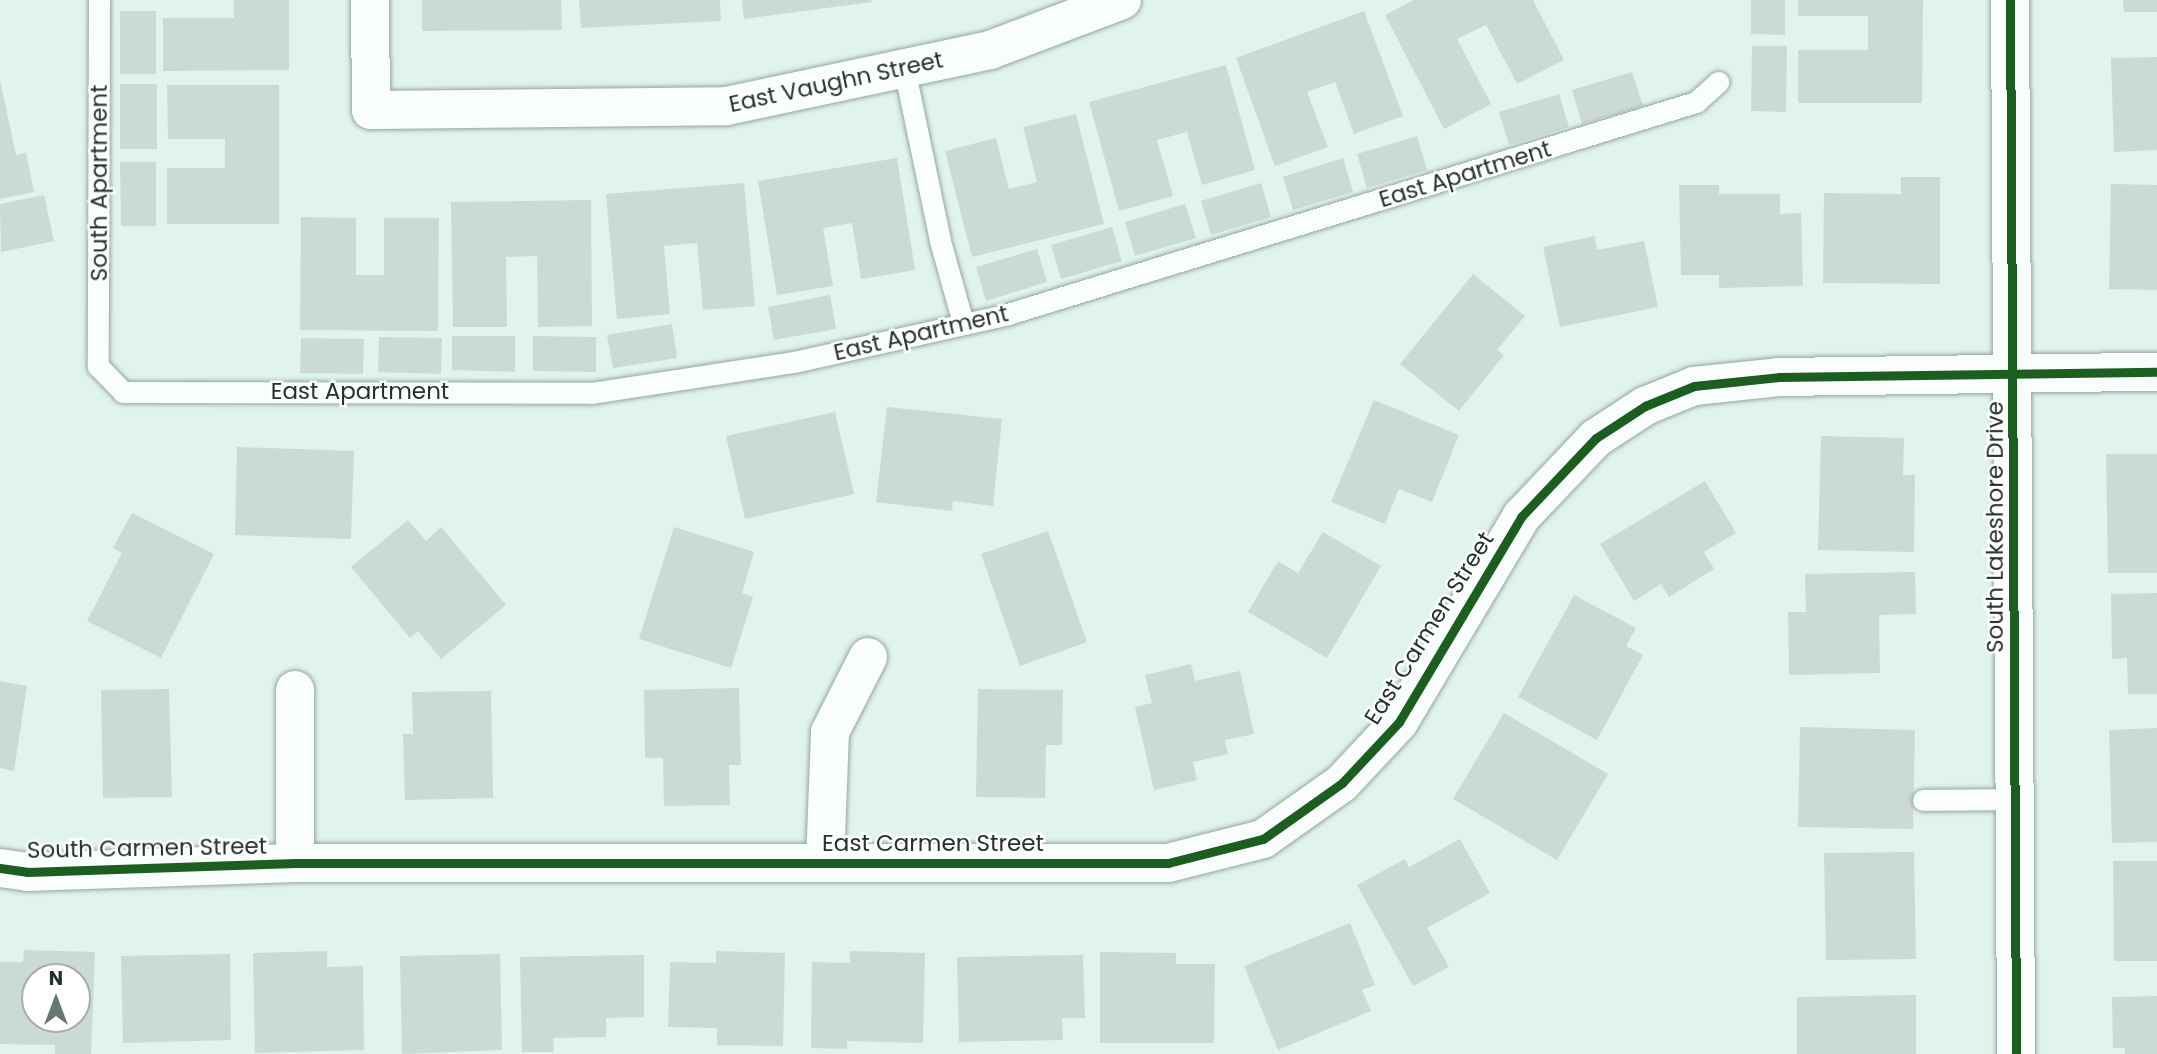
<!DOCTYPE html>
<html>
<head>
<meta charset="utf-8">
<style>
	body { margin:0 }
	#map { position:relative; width:2157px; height:1054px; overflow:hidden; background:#e0f3ef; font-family:Poppins,sans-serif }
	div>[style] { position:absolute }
	.building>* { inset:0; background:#cbdad7 }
	.roads { filter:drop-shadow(0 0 2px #96a5a2) drop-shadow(0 0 2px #96a5a2) }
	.service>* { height:21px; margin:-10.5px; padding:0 10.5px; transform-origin:10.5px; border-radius:10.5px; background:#fafdfd }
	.minor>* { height:38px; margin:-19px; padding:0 19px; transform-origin:19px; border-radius:19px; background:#fafdfd }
	.tertiary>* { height:38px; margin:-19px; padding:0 19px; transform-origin:19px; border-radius:19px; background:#fafdfd }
	.cycleway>* { height:9px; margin:-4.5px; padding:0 4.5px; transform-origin:4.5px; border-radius:4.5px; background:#1b5e20 }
	span { translate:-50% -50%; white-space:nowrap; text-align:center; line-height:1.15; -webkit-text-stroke:5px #fff; paint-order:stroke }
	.street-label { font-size:23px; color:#253230 }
	.north { position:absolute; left:21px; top:963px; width:70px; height:70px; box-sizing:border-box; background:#fff; border:2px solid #a8adac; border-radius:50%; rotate:0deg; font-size:19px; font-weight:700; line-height:28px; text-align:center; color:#253230 }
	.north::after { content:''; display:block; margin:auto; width:24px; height:32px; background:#667673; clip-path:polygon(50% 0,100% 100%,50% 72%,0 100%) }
</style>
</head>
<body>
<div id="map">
	<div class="building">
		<i style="clip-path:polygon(234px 0,289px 0,289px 70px,163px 71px,163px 18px,234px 18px)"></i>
		<i style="clip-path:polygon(422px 0,561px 0,562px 30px,422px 31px)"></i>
		<i style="clip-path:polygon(579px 0,720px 0,721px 21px,581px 28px)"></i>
		<i style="clip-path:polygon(742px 0,871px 0,872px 2px,744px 19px)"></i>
		<i style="clip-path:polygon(1414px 0,1533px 0,1564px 60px,1517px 84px,1486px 25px,1457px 39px,1491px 104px,1444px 129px,1385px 15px)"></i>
		<i style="clip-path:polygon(1751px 0,1785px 0,1785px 35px,1751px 34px)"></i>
		<i style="clip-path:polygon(1798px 0,1923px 0,1922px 103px,1798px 103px,1798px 50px,1868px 50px,1868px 16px,1798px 16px)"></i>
		<i style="clip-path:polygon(2123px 0,2157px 0,2157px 12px,2124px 12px)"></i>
		<i style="clip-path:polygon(120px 11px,156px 11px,156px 74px,120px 74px)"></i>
		<i style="clip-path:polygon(1364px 11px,1403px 116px,1354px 134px,1335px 82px,1307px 92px,1328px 147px,1275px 166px,1236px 58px)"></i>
		<i style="clip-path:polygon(1752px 46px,1787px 46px,1786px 112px,1751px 111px)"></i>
		<i style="clip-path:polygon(2157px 57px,2157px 150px,2114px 152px,2111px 58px)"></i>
		<i style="clip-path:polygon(1226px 65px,1255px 170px,1202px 185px,1187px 132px,1157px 140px,1173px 196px,1119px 211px,1089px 102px)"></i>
		<i style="clip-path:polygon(1632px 72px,1643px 106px,1582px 124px,1572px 90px)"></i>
		<i style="clip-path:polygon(0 80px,16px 155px,26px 153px,34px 192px,0 199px)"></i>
		<i style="clip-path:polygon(120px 84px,157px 84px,157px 149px,120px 149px)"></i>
		<i style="clip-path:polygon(167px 85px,279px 85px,279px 224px,167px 224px,167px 168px,225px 168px,225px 139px,168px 139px)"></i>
		<i style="clip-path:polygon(1559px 94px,1569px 127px,1509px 145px,1499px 112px)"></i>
		<i style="clip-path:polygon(1076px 114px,1104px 224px,972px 257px,945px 151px,996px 138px,1009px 189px,1037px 182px,1023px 127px)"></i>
		<i style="clip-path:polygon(1417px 136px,1427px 170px,1367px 188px,1357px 154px)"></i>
		<i style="clip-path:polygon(897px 158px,915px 270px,861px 279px,852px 223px,823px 228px,833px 286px,777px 295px,758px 181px)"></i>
		<i style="clip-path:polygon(1343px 158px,1353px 192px,1293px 210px,1283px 177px)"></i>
		<i style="clip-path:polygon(120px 162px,156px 162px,156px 226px,121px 226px)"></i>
		<i style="clip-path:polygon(1901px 177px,1940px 177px,1940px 284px,1823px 283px,1824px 193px,1901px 194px)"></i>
		<i style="clip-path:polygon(744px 183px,755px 306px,703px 310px,697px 243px,664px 246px,670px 314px,617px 319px,606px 194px)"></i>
		<i style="clip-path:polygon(1261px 183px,1271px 217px,1211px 235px,1201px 201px)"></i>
		<i style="clip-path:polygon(2111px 184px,2157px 185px,2157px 290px,2109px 289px)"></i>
		<i style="clip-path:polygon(1679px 185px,1719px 185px,1719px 194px,1780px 194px,1780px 214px,1801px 213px,1803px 286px,1719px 288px,1719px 275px,1681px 275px)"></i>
		<i style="clip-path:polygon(44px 195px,54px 241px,1px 252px,0 204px)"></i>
		<i style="clip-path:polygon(591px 200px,592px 326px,538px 327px,537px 256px,506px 257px,507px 327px,453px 327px,451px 202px)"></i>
		<i style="clip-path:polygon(1185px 204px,1196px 238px,1135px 256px,1125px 222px)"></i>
		<i style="clip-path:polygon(301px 217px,356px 218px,356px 275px,384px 275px,384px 218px,439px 218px,438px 331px,300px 330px)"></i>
		<i style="clip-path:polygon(1112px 227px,1122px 261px,1061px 279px,1051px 245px)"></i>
		<i style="clip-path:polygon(1595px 236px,1597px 250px,1644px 241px,1658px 307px,1560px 327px,1543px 247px)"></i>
		<i style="clip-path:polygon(1037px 249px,1047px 282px,986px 301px,976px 267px)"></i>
		<i style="clip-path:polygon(1473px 274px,1525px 316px,1497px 350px,1504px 355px,1459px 411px,1400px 364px)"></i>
		<i style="clip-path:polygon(830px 295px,836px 329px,774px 340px,768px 307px)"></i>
		<i style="clip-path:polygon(672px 324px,677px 358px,613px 368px,607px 335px)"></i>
		<i style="clip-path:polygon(452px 336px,515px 336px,515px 372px,452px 370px)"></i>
		<i style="clip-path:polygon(533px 336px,596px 337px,596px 372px,533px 371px)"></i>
		<i style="clip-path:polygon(379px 337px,442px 338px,441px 374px,378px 372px)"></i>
		<i style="clip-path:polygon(301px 338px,364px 339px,363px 374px,300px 373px)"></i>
		<i style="clip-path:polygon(1374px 400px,1459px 435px,1432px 502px,1399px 489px,1385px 524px,1331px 502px)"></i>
		<i style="clip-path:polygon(887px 407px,1002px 419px,993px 506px,953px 501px,952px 511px,876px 502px)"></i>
		<i style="clip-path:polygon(835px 412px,854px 494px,745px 519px,726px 436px)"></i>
		<i style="clip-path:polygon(1821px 436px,1904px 438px,1903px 475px,1915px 475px,1914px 552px,1818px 550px)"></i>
		<i style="clip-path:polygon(237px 447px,354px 451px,351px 539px,235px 535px)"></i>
		<i style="clip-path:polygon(2106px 454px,2157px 454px,2157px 573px,2108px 573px)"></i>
		<i style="clip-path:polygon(1705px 481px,1736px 533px,1704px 552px,1714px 569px,1669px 597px,1661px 584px,1634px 601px,1600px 544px)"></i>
		<i style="clip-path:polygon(132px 513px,214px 554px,161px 658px,87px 621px,122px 553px,113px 548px)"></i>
		<i style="clip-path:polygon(408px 520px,426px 541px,441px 527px,506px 605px,441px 659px,418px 631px,410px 638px,351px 567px)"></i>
		<i style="clip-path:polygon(674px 527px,754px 552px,742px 593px,753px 597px,731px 668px,639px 639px)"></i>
		<i style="clip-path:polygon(1048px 531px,1087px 642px,1020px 666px,981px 554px)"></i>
		<i style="clip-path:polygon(1323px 532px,1381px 566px,1327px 658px,1248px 612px,1278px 561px,1298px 573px)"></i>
		<i style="clip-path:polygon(1915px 572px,1916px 614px,1879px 615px,1880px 673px,1789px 675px,1788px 612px,1806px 612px,1805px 574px)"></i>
		<i style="clip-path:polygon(2157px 593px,2157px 694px,2128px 694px,2127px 658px,2112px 659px,2111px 594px)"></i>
		<i style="clip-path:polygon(1574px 595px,1636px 628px,1626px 646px,1643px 655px,1597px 740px,1518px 697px)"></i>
		<i style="clip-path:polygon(1191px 664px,1195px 681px,1240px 671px,1254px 734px,1225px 740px,1228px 754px,1193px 762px,1197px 780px,1154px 790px,1135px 707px,1152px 703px,1145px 675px)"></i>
		<i style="clip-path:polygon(0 681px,27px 686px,14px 771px,0 768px)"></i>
		<i style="clip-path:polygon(739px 688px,741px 765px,729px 765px,730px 805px,664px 806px,663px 758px,645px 758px,644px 690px)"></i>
		<i style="clip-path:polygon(169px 689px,172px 797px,103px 798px,101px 690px)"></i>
		<i style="clip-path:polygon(978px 689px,1063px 690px,1062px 745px,1046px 745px,1045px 798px,976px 797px)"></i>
		<i style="clip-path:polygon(491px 691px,493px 798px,405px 800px,403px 734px,413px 734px,412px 692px)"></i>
		<i style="clip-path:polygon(1504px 713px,1608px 774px,1557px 860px,1453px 799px)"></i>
		<i style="clip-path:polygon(1800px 727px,1915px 730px,1913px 829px,1798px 827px)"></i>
		<i style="clip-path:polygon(2157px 728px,2157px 842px,2112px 843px,2109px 730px)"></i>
		<i style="clip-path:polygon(1460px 839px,1490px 893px,1427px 928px,1449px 967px,1413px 986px,1357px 885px,1405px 859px,1409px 867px)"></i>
		<i style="clip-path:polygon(1914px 852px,1916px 959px,1826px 960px,1824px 853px)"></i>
		<i style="clip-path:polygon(2113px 861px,2157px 861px,2157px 961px,2114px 961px)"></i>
		<i style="clip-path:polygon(1350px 923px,1375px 985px,1362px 990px,1371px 1011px,1278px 1050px,1244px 966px)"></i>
		<i style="clip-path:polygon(evenodd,24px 950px,95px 952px,91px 1054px,55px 1054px,55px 1045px,0 1044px,0 962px,23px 962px,24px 950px,35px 977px,77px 977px,77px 1019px,35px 1019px,35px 977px)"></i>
		<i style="clip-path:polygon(327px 951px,327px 967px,363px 966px,364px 1050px,255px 1053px,253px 953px)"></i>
		<i style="clip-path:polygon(716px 951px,785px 953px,783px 1046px,717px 1045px,717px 1028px,668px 1027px,670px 962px,716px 963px)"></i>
		<i style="clip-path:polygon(850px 951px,925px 953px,923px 1043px,847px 1041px,847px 1049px,811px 1048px,812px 962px,850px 963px)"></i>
		<i style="clip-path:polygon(1100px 952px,1176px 953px,1176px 964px,1215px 964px,1214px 1043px,1100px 1043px)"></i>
		<i style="clip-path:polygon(230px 954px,231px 1040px,123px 1043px,121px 956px)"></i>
		<i style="clip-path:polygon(500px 954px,502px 1050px,402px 1054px,400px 956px)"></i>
		<i style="clip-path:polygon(644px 955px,644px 1017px,606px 1018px,606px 1037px,553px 1038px,554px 1052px,522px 1052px,520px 957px)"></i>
		<i style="clip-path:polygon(1083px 955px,1085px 1018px,1062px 1018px,1063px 1040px,959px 1042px,957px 957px)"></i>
		<i style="clip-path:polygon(1916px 995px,1916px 1054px,1797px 1054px,1797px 997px)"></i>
		<i style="clip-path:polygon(2157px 996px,2157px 1054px,2125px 1054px,2125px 1048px,2113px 1048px,2112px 997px)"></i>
	</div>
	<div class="roads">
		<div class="service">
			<i style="left:99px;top:0;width:366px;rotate:90.2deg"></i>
			<i style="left:98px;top:366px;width:36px;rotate:46deg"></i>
			<i style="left:123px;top:392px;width:468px;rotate:0.1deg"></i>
			<i style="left:591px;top:393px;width:205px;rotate:-8.7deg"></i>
			<i style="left:794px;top:362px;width:219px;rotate:-12.6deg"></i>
			<i style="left:1008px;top:314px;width:720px;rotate:-17.13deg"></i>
			<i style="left:1696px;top:102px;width:30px;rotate:-42deg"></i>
			<i style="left:904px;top:68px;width:177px;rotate:78.2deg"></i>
			<i style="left:940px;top:241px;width:85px;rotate:74.3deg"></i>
			<i style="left:1923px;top:800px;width:92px;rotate:-0.6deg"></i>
		</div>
		<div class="minor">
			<i style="left:370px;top:0;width:110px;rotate:89.5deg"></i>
			<i style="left:371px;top:110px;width:356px;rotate:-0.6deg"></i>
			<i style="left:727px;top:106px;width:269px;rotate:-12deg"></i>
			<i style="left:990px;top:50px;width:141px;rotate:-20.7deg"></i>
			<i style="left:295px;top:690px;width:173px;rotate:90deg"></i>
			<i style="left:825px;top:863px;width:131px;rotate:-87.8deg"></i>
			<i style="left:830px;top:732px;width:84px;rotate:-63.1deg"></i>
			<i style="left:0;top:868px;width:27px;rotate:8deg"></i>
			<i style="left:27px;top:872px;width:268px;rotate:-1.9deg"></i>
			<i style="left:295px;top:863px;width:873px"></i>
			<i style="left:1168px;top:863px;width:98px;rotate:-14.2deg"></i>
			<i style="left:1263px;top:839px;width:97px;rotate:-35.3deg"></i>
			<i style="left:1342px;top:783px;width:83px;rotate:-46.9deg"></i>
			<i style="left:1399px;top:722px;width:239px;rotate:-59.2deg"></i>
			<i style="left:1521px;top:517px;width:109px;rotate:-46.5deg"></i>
			<i style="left:1596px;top:438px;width:59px;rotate:-33.1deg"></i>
			<i style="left:1645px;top:406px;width:53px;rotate:-22.2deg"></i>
			<i style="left:1694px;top:386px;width:85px;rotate:-6deg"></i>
			<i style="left:1779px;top:377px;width:378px;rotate:-0.8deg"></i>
		</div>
		<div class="tertiary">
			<i style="left:2010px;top:0;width:1054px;rotate:89.67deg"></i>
		</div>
	</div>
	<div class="cycleway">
		<i style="left:2010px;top:0;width:1054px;rotate:89.67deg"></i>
		<i style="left:0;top:868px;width:27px;rotate:8deg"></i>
		<i style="left:27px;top:872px;width:268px;rotate:-1.9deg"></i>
		<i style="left:295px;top:863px;width:873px"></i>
		<i style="left:1168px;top:863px;width:98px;rotate:-14.2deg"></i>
		<i style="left:1263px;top:839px;width:97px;rotate:-35.3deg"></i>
		<i style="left:1342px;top:783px;width:83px;rotate:-46.9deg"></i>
		<i style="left:1399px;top:722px;width:239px;rotate:-59.2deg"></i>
		<i style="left:1521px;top:517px;width:109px;rotate:-46.5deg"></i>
		<i style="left:1596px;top:438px;width:59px;rotate:-33.1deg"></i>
		<i style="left:1645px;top:406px;width:53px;rotate:-22.2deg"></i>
		<i style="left:1694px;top:386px;width:85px;rotate:-6deg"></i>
		<i style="left:1779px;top:377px;width:378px;rotate:-0.8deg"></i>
	</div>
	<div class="street-label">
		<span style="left:836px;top:82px;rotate:-12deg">East Vaughn Street</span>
		<span style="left:1465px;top:174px;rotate:-17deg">East Apartment</span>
		<span style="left:99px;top:183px;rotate:-90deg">South Apartment</span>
		<span style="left:921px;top:333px;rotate:-13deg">East Apartment</span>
		<span style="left:360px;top:391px">East Apartment</span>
		<span style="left:1995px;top:527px;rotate:-90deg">South Lakeshore Drive</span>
		<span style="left:1429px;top:628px;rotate:-58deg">East Carmen Street</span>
		<span style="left:933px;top:843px">East Carmen Street</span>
		<span style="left:147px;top:848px;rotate:-1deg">South Carmen Street</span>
	</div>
	<div class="north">N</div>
</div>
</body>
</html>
